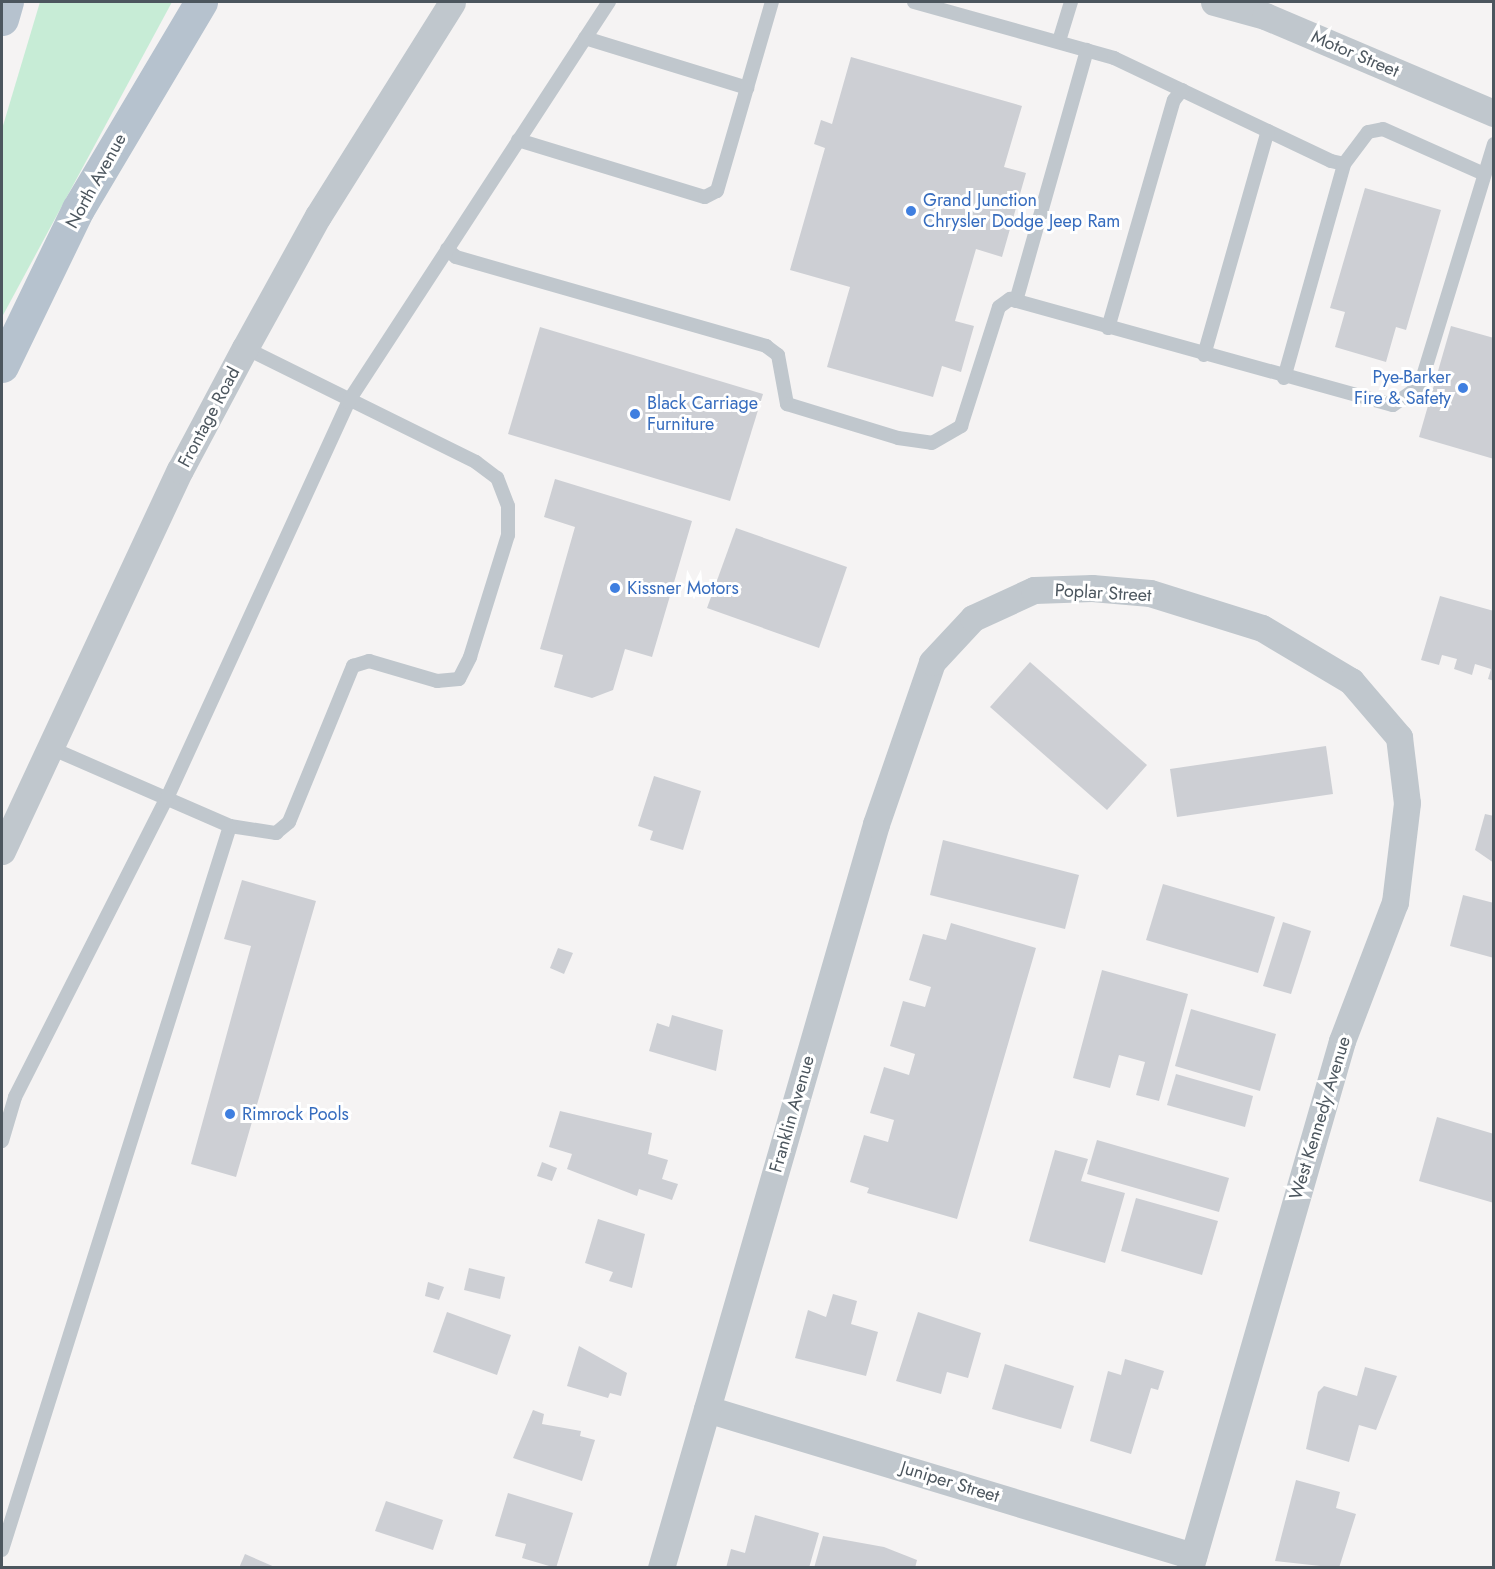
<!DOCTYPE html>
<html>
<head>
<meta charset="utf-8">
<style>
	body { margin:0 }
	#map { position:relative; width:1495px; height:1569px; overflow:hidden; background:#f5f3f3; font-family:Jost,sans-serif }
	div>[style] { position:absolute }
	.green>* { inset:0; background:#c7ecd6 }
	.building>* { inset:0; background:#cdcfd4 }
	.service>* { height:14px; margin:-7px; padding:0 7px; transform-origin:7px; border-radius:7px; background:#c0c7cd }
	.minor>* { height:27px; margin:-13.5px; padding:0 13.5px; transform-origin:13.5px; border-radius:13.5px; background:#c0c7cd }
	.primary>* { height:33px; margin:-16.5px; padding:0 16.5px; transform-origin:16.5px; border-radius:16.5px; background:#b6c2ce }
	.dots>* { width:16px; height:16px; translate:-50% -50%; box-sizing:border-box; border:3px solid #fff; border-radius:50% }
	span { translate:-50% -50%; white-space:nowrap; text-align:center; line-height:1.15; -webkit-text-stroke:6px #fff; paint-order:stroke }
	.street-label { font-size:18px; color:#4c565e }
	.shop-label { font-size:18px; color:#366cbe }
	.left { translate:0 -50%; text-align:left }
	.right { translate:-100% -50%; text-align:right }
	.frame { position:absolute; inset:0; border:3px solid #4c565e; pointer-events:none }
</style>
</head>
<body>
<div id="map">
	<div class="green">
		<i style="clip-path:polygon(40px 2px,172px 2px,2px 317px,2px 129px)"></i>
	</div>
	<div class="building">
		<i style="clip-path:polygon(851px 57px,1022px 106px,1004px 167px,1026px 173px,1002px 257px,976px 249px,955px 321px,974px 326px,961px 372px,942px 366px,933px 397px,827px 367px,850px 287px,790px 270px,825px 148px,814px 144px,821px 120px,832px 124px)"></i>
		<i style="clip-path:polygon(1365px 188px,1441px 210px,1406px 330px,1396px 327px,1386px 362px,1335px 347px,1345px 312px,1330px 308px)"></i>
		<i style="clip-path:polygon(1451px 326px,1494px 338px,1494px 459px,1419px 437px)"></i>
		<i style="clip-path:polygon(540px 327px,763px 394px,730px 501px,508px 434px)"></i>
		<i style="clip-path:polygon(555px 479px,692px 521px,652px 657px,625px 649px,613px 690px,592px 698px,554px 687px,563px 655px,540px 649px,575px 527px,544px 517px)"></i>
		<i style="clip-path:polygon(736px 528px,847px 567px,819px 648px,707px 608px)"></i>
		<i style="clip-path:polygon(1440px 596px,1494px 611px,1494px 681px,1488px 679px,1491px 669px,1475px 664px,1472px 675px,1454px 669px,1457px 659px,1442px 655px,1439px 665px,1421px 660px)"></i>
		<i style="clip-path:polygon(1030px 662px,1147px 765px,1107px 810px,990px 707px)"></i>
		<i style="clip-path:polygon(1326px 746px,1333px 794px,1177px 817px,1170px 769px)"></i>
		<i style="clip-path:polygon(654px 776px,701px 791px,683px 850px,650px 840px,653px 831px,638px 826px)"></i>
		<i style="clip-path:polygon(1485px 814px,1494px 816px,1494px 863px,1475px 850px)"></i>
		<i style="clip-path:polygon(943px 840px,1079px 875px,1065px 929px,930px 895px)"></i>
		<i style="clip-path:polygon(242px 880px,316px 901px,236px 1177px,191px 1164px,251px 946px,224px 939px)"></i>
		<i style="clip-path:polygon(1163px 884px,1275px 917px,1258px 973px,1146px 940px)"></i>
		<i style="clip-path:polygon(1463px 895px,1494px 903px,1494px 958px,1450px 946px)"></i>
		<i style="clip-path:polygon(1283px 922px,1311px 931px,1291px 994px,1263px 986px)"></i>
		<i style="clip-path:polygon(951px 923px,1036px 948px,957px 1219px,867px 1193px,869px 1188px,850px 1182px,864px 1135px,888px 1142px,894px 1120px,870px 1113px,884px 1067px,909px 1075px,915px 1054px,890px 1046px,903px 1001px,925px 1007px,931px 987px,909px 980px,923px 934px,946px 940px)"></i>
		<i style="clip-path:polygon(558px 948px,573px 953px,564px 974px,550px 968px)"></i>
		<i style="clip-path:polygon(1102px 970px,1188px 994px,1159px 1101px,1136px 1095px,1145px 1062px,1119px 1055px,1110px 1088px,1073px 1078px)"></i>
		<i style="clip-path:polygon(1191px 1009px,1276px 1034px,1260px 1091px,1175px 1066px)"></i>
		<i style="clip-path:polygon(672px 1015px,723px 1030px,716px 1071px,649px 1051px,657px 1023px,669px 1027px)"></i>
		<i style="clip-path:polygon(1176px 1074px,1253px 1096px,1245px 1127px,1167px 1105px)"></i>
		<i style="clip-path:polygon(560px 1111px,652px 1133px,648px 1154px,668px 1160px,662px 1179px,678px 1184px,672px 1200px,639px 1189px,637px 1196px,567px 1169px,572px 1154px,549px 1147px)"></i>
		<i style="clip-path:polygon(1437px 1117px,1494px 1134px,1494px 1203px,1419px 1181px)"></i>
		<i style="clip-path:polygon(1097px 1140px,1229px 1178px,1219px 1212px,1087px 1174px)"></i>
		<i style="clip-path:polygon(1055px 1150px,1088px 1159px,1081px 1181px,1125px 1193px,1105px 1263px,1029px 1241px)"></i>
		<i style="clip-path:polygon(542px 1162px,557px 1168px,552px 1181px,537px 1176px)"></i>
		<i style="clip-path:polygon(1136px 1198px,1218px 1221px,1202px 1275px,1121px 1251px)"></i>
		<i style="clip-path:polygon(598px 1219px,645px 1234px,632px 1288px,609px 1281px,613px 1272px,585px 1263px)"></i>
		<i style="clip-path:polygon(469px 1268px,505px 1277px,500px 1299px,464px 1290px)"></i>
		<i style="clip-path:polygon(428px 1282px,444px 1287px,439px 1300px,425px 1296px)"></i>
		<i style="clip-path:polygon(833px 1294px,857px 1301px,851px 1324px,878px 1332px,866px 1376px,795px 1358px,808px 1310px,826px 1317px)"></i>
		<i style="clip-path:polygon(447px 1312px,511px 1335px,497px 1375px,433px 1352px)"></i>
		<i style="clip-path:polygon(918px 1312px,981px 1333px,968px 1378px,947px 1372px,941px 1394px,896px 1381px)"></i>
		<i style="clip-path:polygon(579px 1346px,627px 1373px,621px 1396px,610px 1393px,608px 1398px,567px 1386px)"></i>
		<i style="clip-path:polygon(1125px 1359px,1164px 1371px,1158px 1390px,1151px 1388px,1131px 1454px,1090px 1441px,1108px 1371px,1121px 1375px)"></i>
		<i style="clip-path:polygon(1005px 1364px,1074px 1386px,1061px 1429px,992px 1409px)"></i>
		<i style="clip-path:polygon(1365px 1367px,1397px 1376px,1376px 1430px,1359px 1425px,1349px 1462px,1306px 1449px,1318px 1392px,1324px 1386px,1357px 1396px)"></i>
		<i style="clip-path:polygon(533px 1410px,544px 1414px,542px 1424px,581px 1431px,580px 1436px,595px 1440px,582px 1481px,513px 1458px)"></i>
		<i style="clip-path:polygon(1296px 1480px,1340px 1492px,1336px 1508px,1356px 1514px,1339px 1568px,1275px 1561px)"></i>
		<i style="clip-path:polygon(508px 1493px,573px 1513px,556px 1568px,522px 1558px,526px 1544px,495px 1536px)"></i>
		<i style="clip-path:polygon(386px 1501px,443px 1520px,433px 1550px,375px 1531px)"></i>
		<i style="clip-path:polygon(755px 1515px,819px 1533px,809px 1568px,726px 1568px,731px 1549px,745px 1553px)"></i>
		<i style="clip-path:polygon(823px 1536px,884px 1547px,917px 1560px,915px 1568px,814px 1568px)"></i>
		<i style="clip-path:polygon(245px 1554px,277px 1568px,239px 1568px)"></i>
	</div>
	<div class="service">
		<i style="left:914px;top:2px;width:208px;rotate:15.6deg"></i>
		<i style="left:1114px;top:58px;width:240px;rotate:25.4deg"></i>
		<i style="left:1331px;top:161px;width:13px;rotate:13deg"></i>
		<i style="left:1344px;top:164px;width:40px;rotate:-53deg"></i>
		<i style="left:1368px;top:132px;width:15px;rotate:-11deg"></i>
		<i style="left:1383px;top:129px;width:111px;rotate:24deg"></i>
		<i style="left:585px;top:38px;width:170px;rotate:17.1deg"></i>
		<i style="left:1059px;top:41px;width:41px;rotate:-72.9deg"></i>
		<i style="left:518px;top:140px;width:195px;rotate:17deg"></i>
		<i style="left:705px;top:197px;width:13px;rotate:-27deg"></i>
		<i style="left:717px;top:191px;width:197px;rotate:-73.8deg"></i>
		<i style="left:447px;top:249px;width:12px;rotate:42deg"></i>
		<i style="left:456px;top:257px;width:323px;rotate:16deg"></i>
		<i style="left:766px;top:346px;width:15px;rotate:37deg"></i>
		<i style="left:778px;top:355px;width:50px;rotate:79.6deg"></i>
		<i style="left:787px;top:404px;width:116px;rotate:17deg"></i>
		<i style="left:898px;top:438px;width:34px;rotate:8deg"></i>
		<i style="left:932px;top:443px;width:34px;rotate:-30deg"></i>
		<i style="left:961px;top:426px;width:125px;rotate:-72.3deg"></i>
		<i style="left:999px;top:307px;width:14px;rotate:-36deg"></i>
		<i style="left:1010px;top:299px;width:397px;rotate:15.5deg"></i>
		<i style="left:1393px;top:405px;width:33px;rotate:-35deg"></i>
		<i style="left:1420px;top:386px;width:253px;rotate:-73deg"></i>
		<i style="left:1016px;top:301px;width:261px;rotate:-74.2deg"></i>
		<i style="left:1108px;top:328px;width:237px;rotate:-73.9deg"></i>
		<i style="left:1174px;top:100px;width:13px;rotate:-51deg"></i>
		<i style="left:1204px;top:355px;width:233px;rotate:-74.1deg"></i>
		<i style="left:1284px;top:378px;width:222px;rotate:-74.3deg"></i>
		<i style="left:53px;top:749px;width:193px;rotate:23.5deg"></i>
		<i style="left:230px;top:826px;width:47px;rotate:8.7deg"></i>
		<i style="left:276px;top:833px;width:17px;rotate:-40deg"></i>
		<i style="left:289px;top:822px;width:169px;rotate:-67.7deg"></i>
		<i style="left:353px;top:666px;width:17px;rotate:-17deg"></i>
		<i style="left:369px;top:661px;width:71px;rotate:16.4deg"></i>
		<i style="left:437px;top:681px;width:22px;rotate:-5deg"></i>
		<i style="left:459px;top:679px;width:25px;rotate:-63deg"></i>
		<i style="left:470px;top:657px;width:128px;rotate:-72.7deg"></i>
		<i style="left:508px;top:535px;width:29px;rotate:-90deg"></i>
		<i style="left:508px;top:506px;width:30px;rotate:-111deg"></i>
		<i style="left:497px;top:478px;width:26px;rotate:-143deg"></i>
		<i style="left:476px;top:462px;width:258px;rotate:-153.7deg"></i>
		<i style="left:2px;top:1141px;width:46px;rotate:-73.5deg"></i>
		<i style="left:15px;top:1097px;width:335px;rotate:-63.1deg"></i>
		<i style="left:167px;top:798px;width:435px;rotate:-65.4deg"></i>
		<i style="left:348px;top:402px;width:478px;rotate:-56.9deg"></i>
		<i style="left:2px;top:1550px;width:759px;rotate:-72.52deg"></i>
	</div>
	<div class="minor">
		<i style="left:1214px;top:2px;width:53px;rotate:15.4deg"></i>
		<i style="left:1265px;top:16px;width:249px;rotate:23deg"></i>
		<i style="left:2px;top:851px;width:421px;rotate:-65deg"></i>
		<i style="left:180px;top:470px;width:138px;rotate:-62deg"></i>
		<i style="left:245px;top:348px;width:151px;rotate:-61.1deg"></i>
		<i style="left:318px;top:216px;width:252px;rotate:-57.9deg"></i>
		<i style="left:707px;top:1409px;width:508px;rotate:16.83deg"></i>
		<i style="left:661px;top:1568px;width:774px;rotate:-73.88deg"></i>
		<i style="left:876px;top:824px;width:171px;rotate:-70.9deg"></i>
		<i style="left:932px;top:662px;width:60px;rotate:-47deg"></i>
		<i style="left:973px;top:618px;width:67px;rotate:-24.7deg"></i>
		<i style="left:1034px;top:590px;width:58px;rotate:-2deg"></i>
		<i style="left:1092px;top:588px;width:58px;rotate:4.9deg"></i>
		<i style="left:1150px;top:593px;width:117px;rotate:17.4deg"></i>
		<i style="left:1262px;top:628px;width:104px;rotate:30.8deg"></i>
		<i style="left:1351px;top:681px;width:74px;rotate:49.4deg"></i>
		<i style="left:1399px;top:737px;width:66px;rotate:83.1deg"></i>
		<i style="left:1407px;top:803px;width:100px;rotate:96.9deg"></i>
		<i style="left:1395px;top:902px;width:149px;rotate:110.9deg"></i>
		<i style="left:1342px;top:1041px;width:548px;rotate:106.09deg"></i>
	</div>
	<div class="primary">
		<i style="left:2px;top:19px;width:18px;rotate:-74deg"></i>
		<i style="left:2px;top:366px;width:174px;rotate:-64.2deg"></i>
		<i style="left:78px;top:209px;width:241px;rotate:-59.3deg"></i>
	</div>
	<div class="dots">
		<i style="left:911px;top:211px;background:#3f7fe0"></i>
		<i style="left:1463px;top:388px;background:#3f7fe0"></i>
		<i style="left:635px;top:414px;background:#3f7fe0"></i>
		<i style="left:615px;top:588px;background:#3f7fe0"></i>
		<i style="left:230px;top:1114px;background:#3f7fe0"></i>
	</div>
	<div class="street-label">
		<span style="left:1355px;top:54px;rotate:23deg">Motor Street</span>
		<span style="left:96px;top:181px;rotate:-61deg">North Avenue</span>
		<span style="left:209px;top:417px;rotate:-62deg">Frontage Road</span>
		<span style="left:1103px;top:593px;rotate:3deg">Poplar Street</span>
		<span style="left:792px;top:1114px;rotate:-74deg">Franklin Avenue</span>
		<span style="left:1320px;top:1118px;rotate:-73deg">West Kennedy Avenue</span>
		<span style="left:950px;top:1482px;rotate:17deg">Juniper Street</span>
	</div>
	<div class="shop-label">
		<span class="left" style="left:923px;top:211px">Grand Junction<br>Chrysler Dodge Jeep Ram</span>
		<span class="right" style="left:1451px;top:388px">Pye-Barker<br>Fire &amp; Safety</span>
		<span class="left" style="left:647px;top:414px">Black Carriage<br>Furniture</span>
		<span class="left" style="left:627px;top:588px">Kissner Motors</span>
		<span class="left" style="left:242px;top:1114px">Rimrock Pools</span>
	</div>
	<div class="frame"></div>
</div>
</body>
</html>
